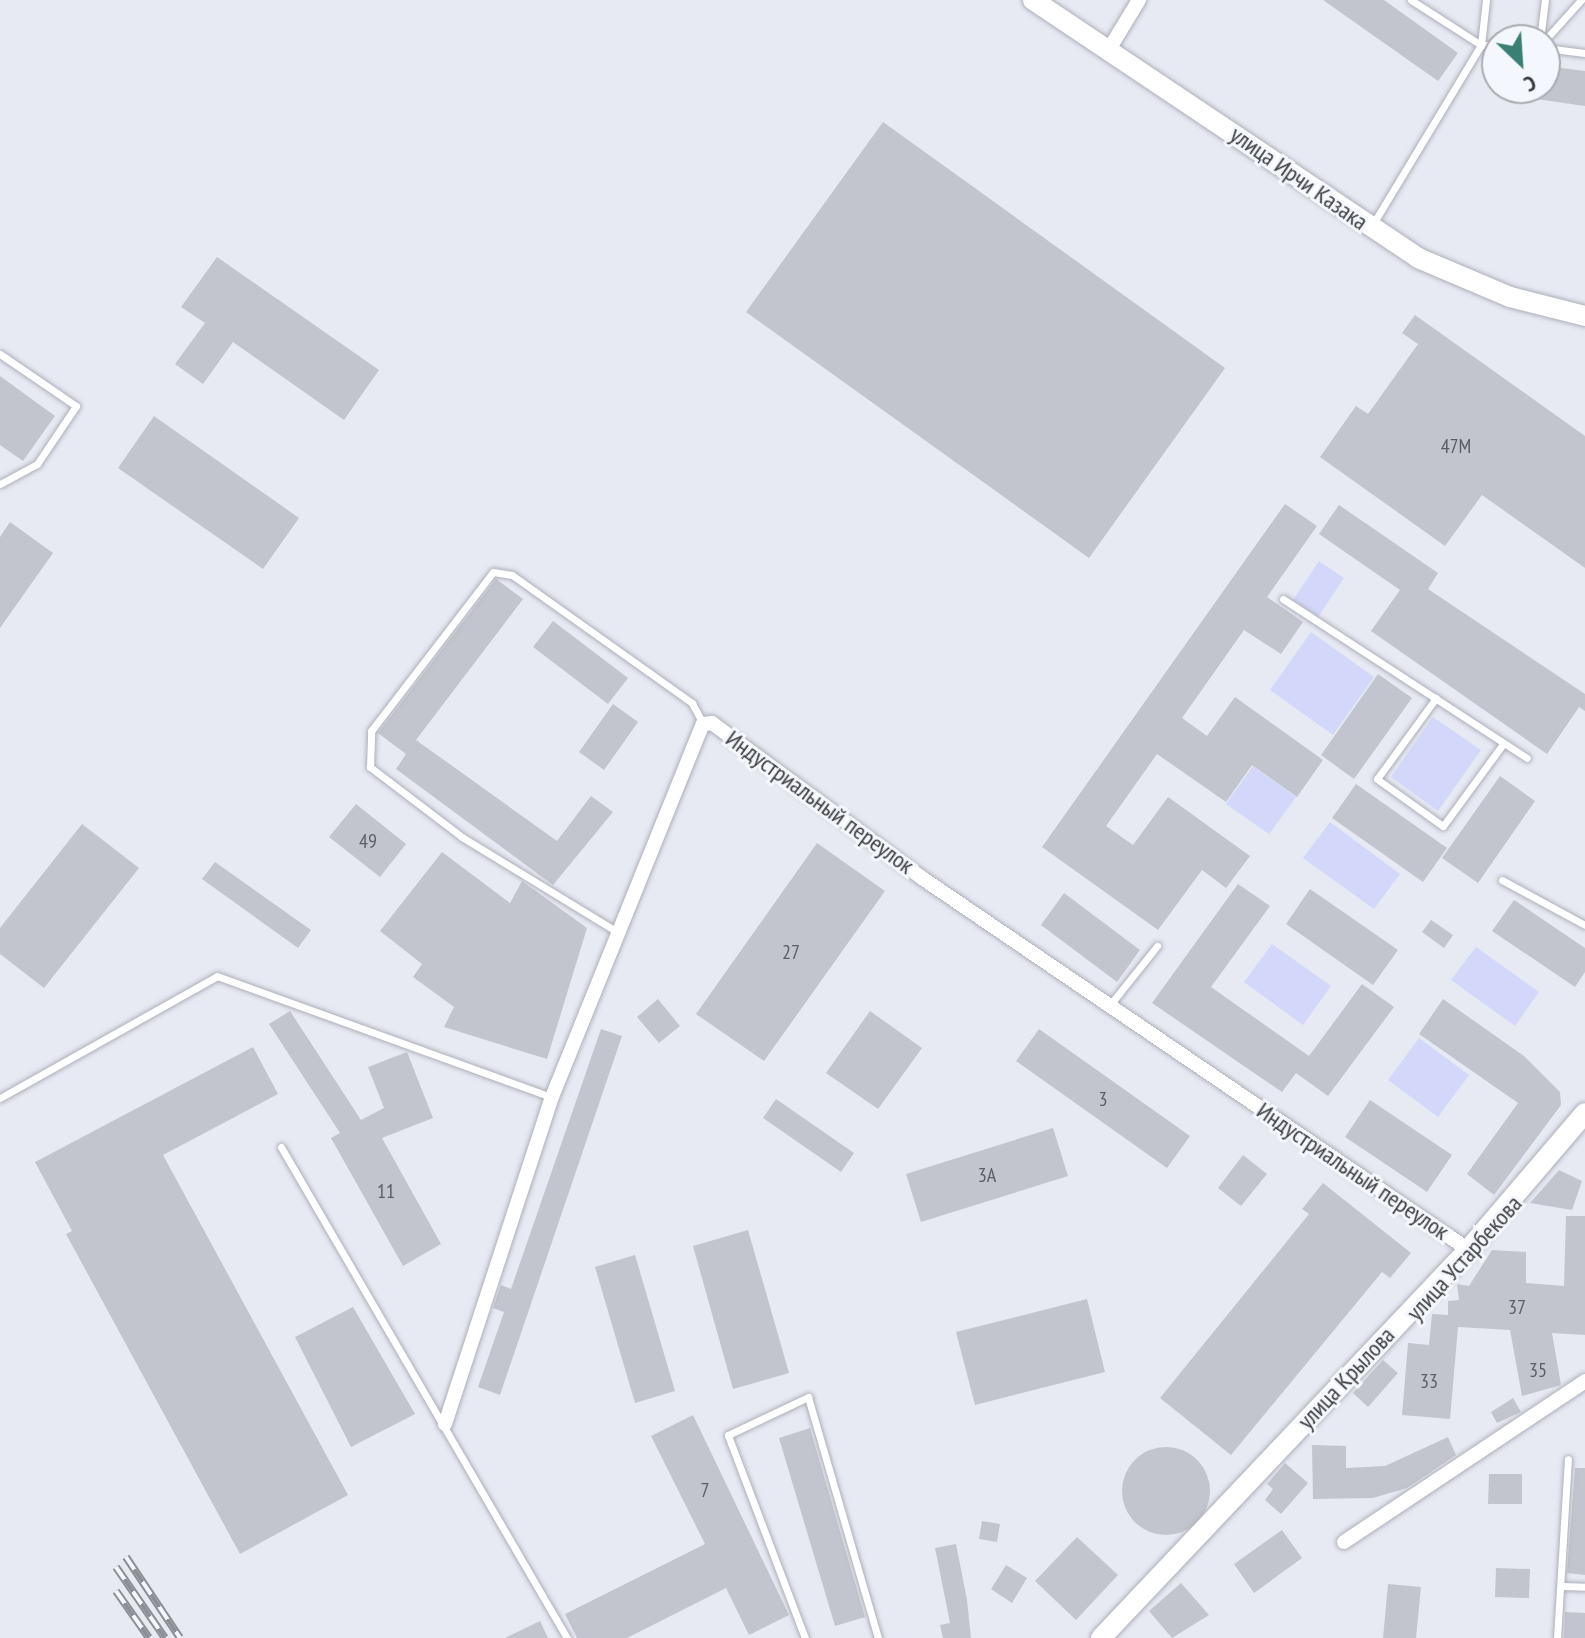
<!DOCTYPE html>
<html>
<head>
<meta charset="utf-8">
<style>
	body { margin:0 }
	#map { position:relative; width:1585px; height:1638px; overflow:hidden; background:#e7e9f3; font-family:"PT Sans Narrow",sans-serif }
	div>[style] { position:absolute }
	.green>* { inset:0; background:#d3d8fb }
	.building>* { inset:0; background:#c3c5ce }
	.round { border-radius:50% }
	.roads { filter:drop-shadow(0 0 2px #adafb8) drop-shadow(0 0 2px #adafb8) }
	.lane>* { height:7px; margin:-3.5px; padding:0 3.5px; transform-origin:3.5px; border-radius:3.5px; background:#fff }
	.street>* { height:14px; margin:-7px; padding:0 7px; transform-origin:7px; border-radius:7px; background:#fff }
	.secondary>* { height:20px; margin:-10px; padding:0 10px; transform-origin:10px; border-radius:10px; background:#fff }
	.rail>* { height:8px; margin-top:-4px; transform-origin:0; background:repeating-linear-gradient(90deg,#f5f7fe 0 15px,#8d8f96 0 30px); box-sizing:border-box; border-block:2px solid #8d8f96 }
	span { translate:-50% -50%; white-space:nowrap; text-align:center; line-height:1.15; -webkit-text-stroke:6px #f5f7fe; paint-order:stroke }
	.number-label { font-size:20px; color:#5c5e63 }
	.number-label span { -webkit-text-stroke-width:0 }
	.street-label { font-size:24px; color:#3a3b3f }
	.north { position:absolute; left:1481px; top:24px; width:80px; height:80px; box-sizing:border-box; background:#f5f7fe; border:2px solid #aaacb2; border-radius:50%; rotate:155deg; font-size:22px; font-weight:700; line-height:32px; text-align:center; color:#3a3b3f }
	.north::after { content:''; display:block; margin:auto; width:28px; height:36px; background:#3a7f74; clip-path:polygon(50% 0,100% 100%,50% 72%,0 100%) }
</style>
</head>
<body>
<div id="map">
	<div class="green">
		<i style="clip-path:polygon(1319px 561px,1344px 578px,1318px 617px,1293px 600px)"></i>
		<i style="clip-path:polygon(1311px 632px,1374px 677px,1333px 735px,1270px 690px)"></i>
		<i style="clip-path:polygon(1433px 717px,1481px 750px,1438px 811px,1391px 777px)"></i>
		<i style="clip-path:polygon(1253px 766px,1296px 797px,1269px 834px,1226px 804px)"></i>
		<i style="clip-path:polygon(1330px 822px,1400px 874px,1374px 909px,1303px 858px)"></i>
		<i style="clip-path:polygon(1272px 944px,1331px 986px,1303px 1025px,1244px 982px)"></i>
		<i style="clip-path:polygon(1476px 947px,1539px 992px,1515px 1026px,1451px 980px)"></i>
		<i style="clip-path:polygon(1419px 1038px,1469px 1075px,1438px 1117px,1388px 1080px)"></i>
	</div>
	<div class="building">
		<i style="clip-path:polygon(1323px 0,1384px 0,1458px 53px,1438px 81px)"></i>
		<i style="clip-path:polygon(1545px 66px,1585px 71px,1585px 106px,1516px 96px,1516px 88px,1545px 88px)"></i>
		<i style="clip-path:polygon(883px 122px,1225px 368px,1089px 558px,746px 312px)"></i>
		<i style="clip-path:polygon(217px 257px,379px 370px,344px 420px,233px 342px,203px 384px,175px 364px,205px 323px,181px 307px)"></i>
		<i style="clip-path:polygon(1415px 315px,1585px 436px,1585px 568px,1482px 495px,1445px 546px,1320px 457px,1356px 406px,1368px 414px,1418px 344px,1402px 333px)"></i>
		<i style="clip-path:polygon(0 376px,55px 416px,23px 461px,0 445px)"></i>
		<i style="clip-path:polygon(154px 416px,299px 518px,263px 569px,118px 468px)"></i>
		<i style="clip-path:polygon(1285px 504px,1317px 526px,1267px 597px,1303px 622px,1281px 654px,1244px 630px,1182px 718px,1207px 736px,1235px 697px,1323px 760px,1297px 797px,1252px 765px,1226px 802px,1157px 754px,1106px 826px,1133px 845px,1168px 797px,1250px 856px,1226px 888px,1202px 870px,1158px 930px,1042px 847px)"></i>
		<i style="clip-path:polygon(1339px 505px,1438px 573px,1428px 589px,1585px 694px,1585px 711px,1579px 707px,1547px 754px,1371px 631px,1400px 590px,1319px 534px)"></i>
		<i style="clip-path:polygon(10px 522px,53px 553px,0 628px,0 537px)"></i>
		<i style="clip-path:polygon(496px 579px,523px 599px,416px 740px,557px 841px,591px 796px,613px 812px,553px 885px,396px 769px,406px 754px,378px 733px)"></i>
		<i style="clip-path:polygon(553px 621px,628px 678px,608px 704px,533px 647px)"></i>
		<i style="clip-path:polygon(1378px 674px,1412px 698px,1354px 779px,1321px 755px)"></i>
		<i style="clip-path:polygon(613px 704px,638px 722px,604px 770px,579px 752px)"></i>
		<i style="clip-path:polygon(1500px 776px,1535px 801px,1478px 883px,1442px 858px)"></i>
		<i style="clip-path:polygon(1356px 784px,1447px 848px,1423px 882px,1332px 818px)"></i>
		<i style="clip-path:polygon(356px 804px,406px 844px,380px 877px,329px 837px)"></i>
		<i style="clip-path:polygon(82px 824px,139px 868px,44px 988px,0 954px,0 928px)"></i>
		<i style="clip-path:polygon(817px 843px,885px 891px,764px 1061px,696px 1014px)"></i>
		<i style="clip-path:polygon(442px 852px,510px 903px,522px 881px,587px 928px,547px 1059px,444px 1027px,454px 1007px,413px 977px,422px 964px,380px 931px)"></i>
		<i style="clip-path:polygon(215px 862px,311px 930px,298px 948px,202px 879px)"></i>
		<i style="clip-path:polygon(1238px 884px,1270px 906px,1211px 987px,1309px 1056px,1362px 984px,1394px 1007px,1328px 1096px,1296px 1073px,1282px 1092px,1152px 1003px)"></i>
		<i style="clip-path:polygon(1310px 889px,1398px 950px,1373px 985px,1286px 924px)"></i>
		<i style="clip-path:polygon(1064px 893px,1140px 950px,1117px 982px,1041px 925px)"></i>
		<i style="clip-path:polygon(1514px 900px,1585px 948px,1585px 972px,1575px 987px,1492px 931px)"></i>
		<i style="clip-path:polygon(1431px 920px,1453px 935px,1444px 948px,1422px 932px)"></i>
		<i style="clip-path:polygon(658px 999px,680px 1026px,659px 1043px,637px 1017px)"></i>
		<i style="clip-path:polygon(1443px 999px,1524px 1056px,1560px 1092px,1561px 1105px,1494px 1195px,1467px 1174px,1518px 1103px,1419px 1034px)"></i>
		<i style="clip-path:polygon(290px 1011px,361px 1120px,384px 1108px,368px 1067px,407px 1052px,433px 1118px,382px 1138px,441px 1244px,403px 1266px,331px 1138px,340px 1133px,269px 1024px)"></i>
		<i style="clip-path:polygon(870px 1011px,922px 1048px,878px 1109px,826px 1073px)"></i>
		<i style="clip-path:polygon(601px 1029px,622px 1036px,500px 1395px,478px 1387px,504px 1312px,493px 1308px,501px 1285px,511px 1289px)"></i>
		<i style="clip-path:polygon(1039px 1029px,1190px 1136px,1167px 1168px,1016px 1061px)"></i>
		<i style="clip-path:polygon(253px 1047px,278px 1094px,163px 1155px,348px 1495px,240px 1554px,66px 1234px,72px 1231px,35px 1162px)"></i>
		<i style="clip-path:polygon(776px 1099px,854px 1153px,841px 1172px,763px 1118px)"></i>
		<i style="clip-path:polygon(1370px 1100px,1452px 1155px,1427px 1192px,1345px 1137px)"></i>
		<i style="clip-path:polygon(1053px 1128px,1068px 1176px,921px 1222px,906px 1174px)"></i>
		<i style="clip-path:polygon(1243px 1155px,1267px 1174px,1241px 1206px,1218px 1188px)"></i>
		<i style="clip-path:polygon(1559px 1170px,1582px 1181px,1572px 1210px,1530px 1203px)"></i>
		<i style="clip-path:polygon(1323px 1183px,1411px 1253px,1390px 1278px,1382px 1272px,1231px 1455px,1160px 1398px,1309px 1214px,1302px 1209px)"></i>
		<i style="clip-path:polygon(1566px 1216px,1585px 1216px,1585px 1335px,1552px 1333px,1561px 1385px,1522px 1396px,1510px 1330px,1458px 1327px,1450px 1419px,1402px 1415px,1408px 1343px,1429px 1345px,1432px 1314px,1448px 1315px,1448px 1301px,1459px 1300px,1457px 1284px,1469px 1286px,1492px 1250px,1526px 1252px,1526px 1283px,1564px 1286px)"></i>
		<i style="clip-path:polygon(748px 1230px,789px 1373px,733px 1389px,693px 1246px)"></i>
		<i style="clip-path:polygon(635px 1255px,675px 1391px,635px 1403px,595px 1267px)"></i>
		<i style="clip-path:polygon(1087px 1299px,1105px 1372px,975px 1405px,956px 1332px)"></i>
		<i style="clip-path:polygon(353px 1307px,415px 1414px,351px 1447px,295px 1337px)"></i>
		<i style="clip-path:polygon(1383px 1360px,1398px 1373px,1368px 1407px,1353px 1393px)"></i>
		<i style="clip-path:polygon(1513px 1398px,1521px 1412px,1497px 1423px,1491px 1412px)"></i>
		<i style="clip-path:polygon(693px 1415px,789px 1615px,749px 1635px,726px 1588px,627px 1638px,577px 1638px,565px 1614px,705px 1544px,651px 1436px)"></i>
		<i style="clip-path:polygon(810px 1428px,865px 1617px,835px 1626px,779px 1438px)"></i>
		<i style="clip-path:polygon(1448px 1437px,1456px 1455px,1407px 1488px,1373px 1498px,1313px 1499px,1312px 1445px,1346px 1446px,1346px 1468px,1385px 1466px)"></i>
		<i class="round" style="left:1122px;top:1447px;width:88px;height:88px"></i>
		<i style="clip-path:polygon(1285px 1463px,1308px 1483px,1281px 1514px,1265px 1500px,1273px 1489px,1267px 1484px)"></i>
		<i style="clip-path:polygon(1575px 1468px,1585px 1468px,1585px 1575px,1567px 1573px)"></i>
		<i style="clip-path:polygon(1489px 1474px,1522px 1474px,1522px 1504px,1488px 1504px)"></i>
		<i style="clip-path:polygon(982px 1521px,1000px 1524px,997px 1542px,979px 1539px)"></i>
		<i style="clip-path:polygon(1282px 1530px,1302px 1558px,1254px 1593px,1234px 1564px)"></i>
		<i style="clip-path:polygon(1077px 1537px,1118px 1575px,1076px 1620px,1035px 1581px)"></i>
		<i style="clip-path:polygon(956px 1544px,967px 1600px,971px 1638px,943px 1638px,940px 1625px,950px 1623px,935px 1548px)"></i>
		<i style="clip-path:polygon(1006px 1565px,1027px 1578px,1012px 1603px,991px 1589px)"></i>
		<i style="clip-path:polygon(1496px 1568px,1530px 1569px,1529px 1598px,1495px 1597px)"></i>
		<i style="clip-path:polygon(1181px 1583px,1209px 1615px,1172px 1638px,1149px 1611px)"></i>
		<i style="clip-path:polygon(1388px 1584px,1421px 1587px,1416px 1638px,1383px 1638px)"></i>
		<i style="clip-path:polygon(1565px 1612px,1585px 1613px,1585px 1638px,1564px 1638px)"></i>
		<i style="clip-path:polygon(540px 1621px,548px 1638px,505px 1638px)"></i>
	</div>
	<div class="roads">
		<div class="lane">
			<i style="left:1411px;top:0;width:83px;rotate:32.7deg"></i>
			<i style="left:1481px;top:45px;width:16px"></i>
			<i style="left:1540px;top:40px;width:40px;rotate:-82.9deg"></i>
			<i style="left:1545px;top:40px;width:54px;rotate:-48deg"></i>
			<i style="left:1545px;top:48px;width:40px;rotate:7.1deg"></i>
			<i style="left:1373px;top:224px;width:209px;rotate:-58.9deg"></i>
			<i style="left:1481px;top:45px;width:45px;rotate:-83.7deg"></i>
			<i style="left:0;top:354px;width:92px;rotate:34.4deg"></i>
			<i style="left:76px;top:406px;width:70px;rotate:123.9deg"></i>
			<i style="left:37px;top:464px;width:42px;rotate:151.6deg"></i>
			<i style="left:1283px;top:599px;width:291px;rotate:33.1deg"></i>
			<i style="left:1436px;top:698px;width:100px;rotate:126.1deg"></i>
			<i style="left:1377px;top:779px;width:81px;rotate:35.5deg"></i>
			<i style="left:1443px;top:826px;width:102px;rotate:-53.8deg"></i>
			<i style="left:1502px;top:880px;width:94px;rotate:28.5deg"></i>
			<i style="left:619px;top:933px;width:184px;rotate:-148.6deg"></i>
			<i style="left:462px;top:837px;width:116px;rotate:-142.7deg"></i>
			<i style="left:370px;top:767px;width:36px;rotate:-88deg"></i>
			<i style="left:371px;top:731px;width:200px;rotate:-52.5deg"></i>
			<i style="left:493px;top:572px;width:19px;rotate:9deg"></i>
			<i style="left:512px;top:575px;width:221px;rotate:35.4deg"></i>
			<i style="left:692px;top:703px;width:24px;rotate:62deg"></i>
			<i style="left:1109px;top:1006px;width:77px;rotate:-51.3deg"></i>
			<i style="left:0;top:1098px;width:249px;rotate:-29.3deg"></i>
			<i style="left:217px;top:976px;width:356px;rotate:19.9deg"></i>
			<i style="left:281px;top:1147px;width:568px;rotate:59.78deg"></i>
			<i style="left:1562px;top:1586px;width:23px;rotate:2deg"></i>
			<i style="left:805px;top:1638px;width:217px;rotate:-110.8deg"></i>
			<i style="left:728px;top:1435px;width:89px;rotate:-25.4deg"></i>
			<i style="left:808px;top:1397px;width:251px;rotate:73.8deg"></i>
			<i style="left:1557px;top:1638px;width:179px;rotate:-86.5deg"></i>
		</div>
		<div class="street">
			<i style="left:1111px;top:46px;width:54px;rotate:-58.7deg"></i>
			<i style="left:445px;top:1424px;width:344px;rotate:-71.9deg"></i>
			<i style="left:552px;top:1097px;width:402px;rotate:-68deg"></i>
			<i style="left:703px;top:724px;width:9px;rotate:-6deg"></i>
			<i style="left:712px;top:723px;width:261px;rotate:36.4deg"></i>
			<i style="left:922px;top:878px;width:665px;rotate:34.22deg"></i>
			<i style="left:1344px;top:1542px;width:290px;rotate:-33.7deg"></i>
		</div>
		<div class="secondary">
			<i style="left:1033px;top:0;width:463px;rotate:33.8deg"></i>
			<i style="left:1418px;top:258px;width:100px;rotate:23deg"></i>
			<i style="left:1510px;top:297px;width:77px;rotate:14.2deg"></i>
			<i style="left:1101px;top:1638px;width:534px;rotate:-46.59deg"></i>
			<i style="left:1468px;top:1250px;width:180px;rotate:-49.5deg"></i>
		</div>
	</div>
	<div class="rail">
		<i style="left:126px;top:1557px;width:97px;rotate:56.3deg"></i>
		<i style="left:116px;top:1567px;width:86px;rotate:55.4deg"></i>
		<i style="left:116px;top:1591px;width:57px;rotate:54.9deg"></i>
	</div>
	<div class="number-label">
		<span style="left:1456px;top:446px">47М</span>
		<span style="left:368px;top:841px">49</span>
		<span style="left:791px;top:952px">27</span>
		<span style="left:1103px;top:1099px">3</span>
		<span style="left:987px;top:1175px">3А</span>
		<span style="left:386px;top:1191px">11</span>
		<span style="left:1517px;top:1307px">37</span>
		<span style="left:1538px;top:1370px">35</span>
		<span style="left:1429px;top:1381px">33</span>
		<span style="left:705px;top:1490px">7</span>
	</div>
	<div class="street-label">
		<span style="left:1299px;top:178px;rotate:35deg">улица Ирчи Казака</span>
		<span style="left:820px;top:802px;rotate:36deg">Индустриальный переулок</span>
		<span style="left:1353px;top:1171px;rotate:34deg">Индустриальный переулок</span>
		<span style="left:1464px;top:1258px;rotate:-48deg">улица Устарбекова</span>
		<span style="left:1346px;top:1378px;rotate:-47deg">улица Крылова</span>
	</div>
	<div class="north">С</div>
</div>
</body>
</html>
